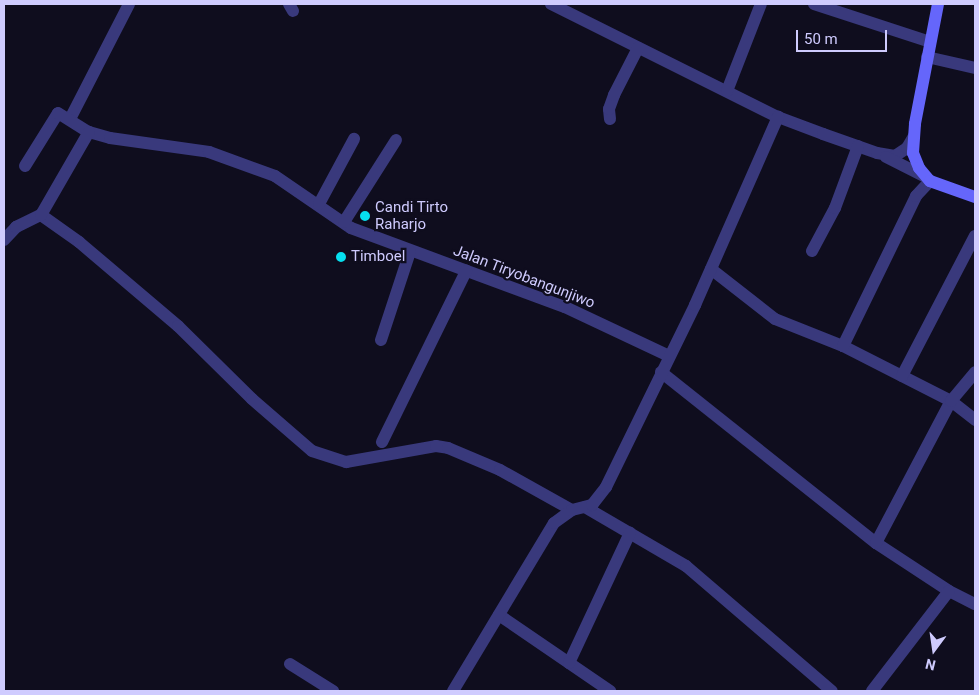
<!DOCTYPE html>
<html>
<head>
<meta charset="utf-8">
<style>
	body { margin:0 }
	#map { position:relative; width:979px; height:695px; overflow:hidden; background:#0f0d1e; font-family:Roboto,sans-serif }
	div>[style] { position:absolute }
	.minor>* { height:12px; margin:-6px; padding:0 6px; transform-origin:6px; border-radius:6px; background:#39397c }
	.secondary>* { height:12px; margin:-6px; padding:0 6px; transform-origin:6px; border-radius:6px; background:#6566fb }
	.dots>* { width:14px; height:14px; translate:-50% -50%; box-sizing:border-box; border:2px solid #0f0d1e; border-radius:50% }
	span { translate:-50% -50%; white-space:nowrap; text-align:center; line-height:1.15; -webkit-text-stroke:4.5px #0f0d1e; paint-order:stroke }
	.poi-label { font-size:15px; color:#cfcbfe }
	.left { translate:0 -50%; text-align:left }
	.street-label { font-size:15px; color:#cfcbfe }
	.frame { position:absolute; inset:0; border:5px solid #cfcbfe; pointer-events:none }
	.north { position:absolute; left:909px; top:625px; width:50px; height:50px; -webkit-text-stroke:4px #0f0d1e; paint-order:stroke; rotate:194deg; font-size:14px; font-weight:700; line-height:20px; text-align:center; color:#cfcbfe }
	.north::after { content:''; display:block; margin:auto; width:18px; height:22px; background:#cfcbfe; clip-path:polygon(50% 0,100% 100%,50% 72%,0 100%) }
	.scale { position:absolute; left:796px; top:30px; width:91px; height:22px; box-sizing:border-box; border:2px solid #cfcbfe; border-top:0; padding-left:6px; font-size:15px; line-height:18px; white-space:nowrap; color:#cfcbfe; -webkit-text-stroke:4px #0f0d1e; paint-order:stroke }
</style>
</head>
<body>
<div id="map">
	<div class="minor">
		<i style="left:289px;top:4px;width:8px;rotate:60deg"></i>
		<i style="left:551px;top:4px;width:254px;rotate:26.5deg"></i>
		<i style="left:778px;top:117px;width:48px;rotate:20.7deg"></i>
		<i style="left:823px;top:134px;width:57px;rotate:19.4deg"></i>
		<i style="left:877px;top:153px;width:18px;rotate:9deg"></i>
		<i style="left:895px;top:156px;width:14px;rotate:-34deg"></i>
		<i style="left:907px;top:148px;width:14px;rotate:-60deg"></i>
		<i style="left:814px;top:4px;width:122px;rotate:18.1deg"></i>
		<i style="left:927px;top:57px;width:49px;rotate:12.9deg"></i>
		<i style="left:727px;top:91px;width:93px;rotate:-68.7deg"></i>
		<i style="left:70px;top:119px;width:129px;rotate:-62.8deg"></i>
		<i style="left:610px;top:119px;width:10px;rotate:-96deg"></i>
		<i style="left:609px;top:109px;width:15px;rotate:-70deg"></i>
		<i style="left:614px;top:95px;width:53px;rotate:-62.9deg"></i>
		<i style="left:886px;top:157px;width:42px;rotate:26.6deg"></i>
		<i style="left:25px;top:166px;width:62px;rotate:-58.1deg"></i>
		<i style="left:58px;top:113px;width:36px;rotate:32deg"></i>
		<i style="left:89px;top:132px;width:22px;rotate:16deg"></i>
		<i style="left:110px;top:138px;width:100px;rotate:8deg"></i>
		<i style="left:209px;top:152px;width:70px;rotate:20deg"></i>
		<i style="left:275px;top:176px;width:92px;rotate:34.4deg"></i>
		<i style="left:351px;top:228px;width:228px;rotate:20.3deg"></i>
		<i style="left:565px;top:307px;width:115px;rotate:25.2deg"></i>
		<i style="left:319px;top:204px;width:74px;rotate:-61.7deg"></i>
		<i style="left:41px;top:215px;width:47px;rotate:35.4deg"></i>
		<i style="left:79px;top:242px;width:130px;rotate:40.3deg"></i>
		<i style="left:178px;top:326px;width:104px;rotate:44.6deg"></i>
		<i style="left:252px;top:399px;width:79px;rotate:40.9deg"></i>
		<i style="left:312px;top:451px;width:36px;rotate:18deg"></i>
		<i style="left:346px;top:462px;width:91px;rotate:-10.1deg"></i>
		<i style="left:436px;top:446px;width:12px;rotate:9deg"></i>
		<i style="left:448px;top:448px;width:56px;rotate:22.9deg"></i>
		<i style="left:500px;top:470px;width:82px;rotate:29.1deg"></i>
		<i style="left:344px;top:222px;width:97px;rotate:-57.6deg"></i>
		<i style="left:4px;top:240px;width:18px;rotate:-47deg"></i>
		<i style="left:16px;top:227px;width:28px;rotate:-26deg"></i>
		<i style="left:41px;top:215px;width:96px;rotate:-60deg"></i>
		<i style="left:812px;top:251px;width:49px;rotate:-61.9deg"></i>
		<i style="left:835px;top:208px;width:66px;rotate:-69.6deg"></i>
		<i style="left:711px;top:269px;width:81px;rotate:38deg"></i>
		<i style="left:775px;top:319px;width:73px;rotate:21.7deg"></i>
		<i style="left:843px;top:346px;width:121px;rotate:27deg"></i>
		<i style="left:951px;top:401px;width:31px;rotate:38deg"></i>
		<i style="left:381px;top:340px;width:93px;rotate:-71.8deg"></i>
		<i style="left:843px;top:346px;width:167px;rotate:-64deg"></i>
		<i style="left:916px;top:196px;width:21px;rotate:-47deg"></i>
		<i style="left:661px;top:372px;width:275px;rotate:38.5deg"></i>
		<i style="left:876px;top:543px;width:87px;rotate:33.3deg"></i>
		<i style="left:949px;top:591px;width:29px;rotate:27deg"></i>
		<i style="left:902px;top:376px;width:158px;rotate:-62.5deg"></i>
		<i style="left:382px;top:442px;width:191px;rotate:-63.8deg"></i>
		<i style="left:585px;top:507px;width:117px;rotate:30.3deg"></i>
		<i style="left:686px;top:566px;width:192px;rotate:40.6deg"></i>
		<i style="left:876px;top:543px;width:161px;rotate:-62.2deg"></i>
		<i style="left:951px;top:401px;width:38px;rotate:-50deg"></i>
		<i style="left:499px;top:615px;width:135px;rotate:34.4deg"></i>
		<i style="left:569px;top:663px;width:144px;rotate:-64.9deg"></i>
		<i style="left:290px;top:664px;width:51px;rotate:32.1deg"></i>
		<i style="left:453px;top:691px;width:196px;rotate:-59deg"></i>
		<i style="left:554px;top:523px;width:22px;rotate:-36deg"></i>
		<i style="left:572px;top:510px;width:21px;rotate:-14deg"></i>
		<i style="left:592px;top:505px;width:23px;rotate:-52deg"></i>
		<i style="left:606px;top:487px;width:203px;rotate:-63.9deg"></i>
		<i style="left:695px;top:305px;width:206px;rotate:-66.2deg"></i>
		<i style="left:872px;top:691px;width:126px;rotate:-52.4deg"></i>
	</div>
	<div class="secondary">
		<i style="left:938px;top:4px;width:122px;rotate:100.9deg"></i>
		<i style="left:915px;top:124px;width:29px;rotate:94deg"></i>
		<i style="left:913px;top:153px;width:16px;rotate:68deg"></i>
		<i style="left:919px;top:168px;width:17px;rotate:50deg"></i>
		<i style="left:930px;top:181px;width:48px;rotate:19.6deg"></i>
	</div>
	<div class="dots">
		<i style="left:365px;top:216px;background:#06dfef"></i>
		<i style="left:341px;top:257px;background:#06dfef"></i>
	</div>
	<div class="poi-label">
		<span class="left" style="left:375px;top:216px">Candi Tirto<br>Raharjo</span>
		<span class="left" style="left:351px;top:257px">Timboel</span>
	</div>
	<div class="street-label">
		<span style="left:524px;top:277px;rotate:21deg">Jalan Tiryobangunjiwo</span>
	</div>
	<div class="frame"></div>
	<div class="north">N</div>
	<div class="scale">50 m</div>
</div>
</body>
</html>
